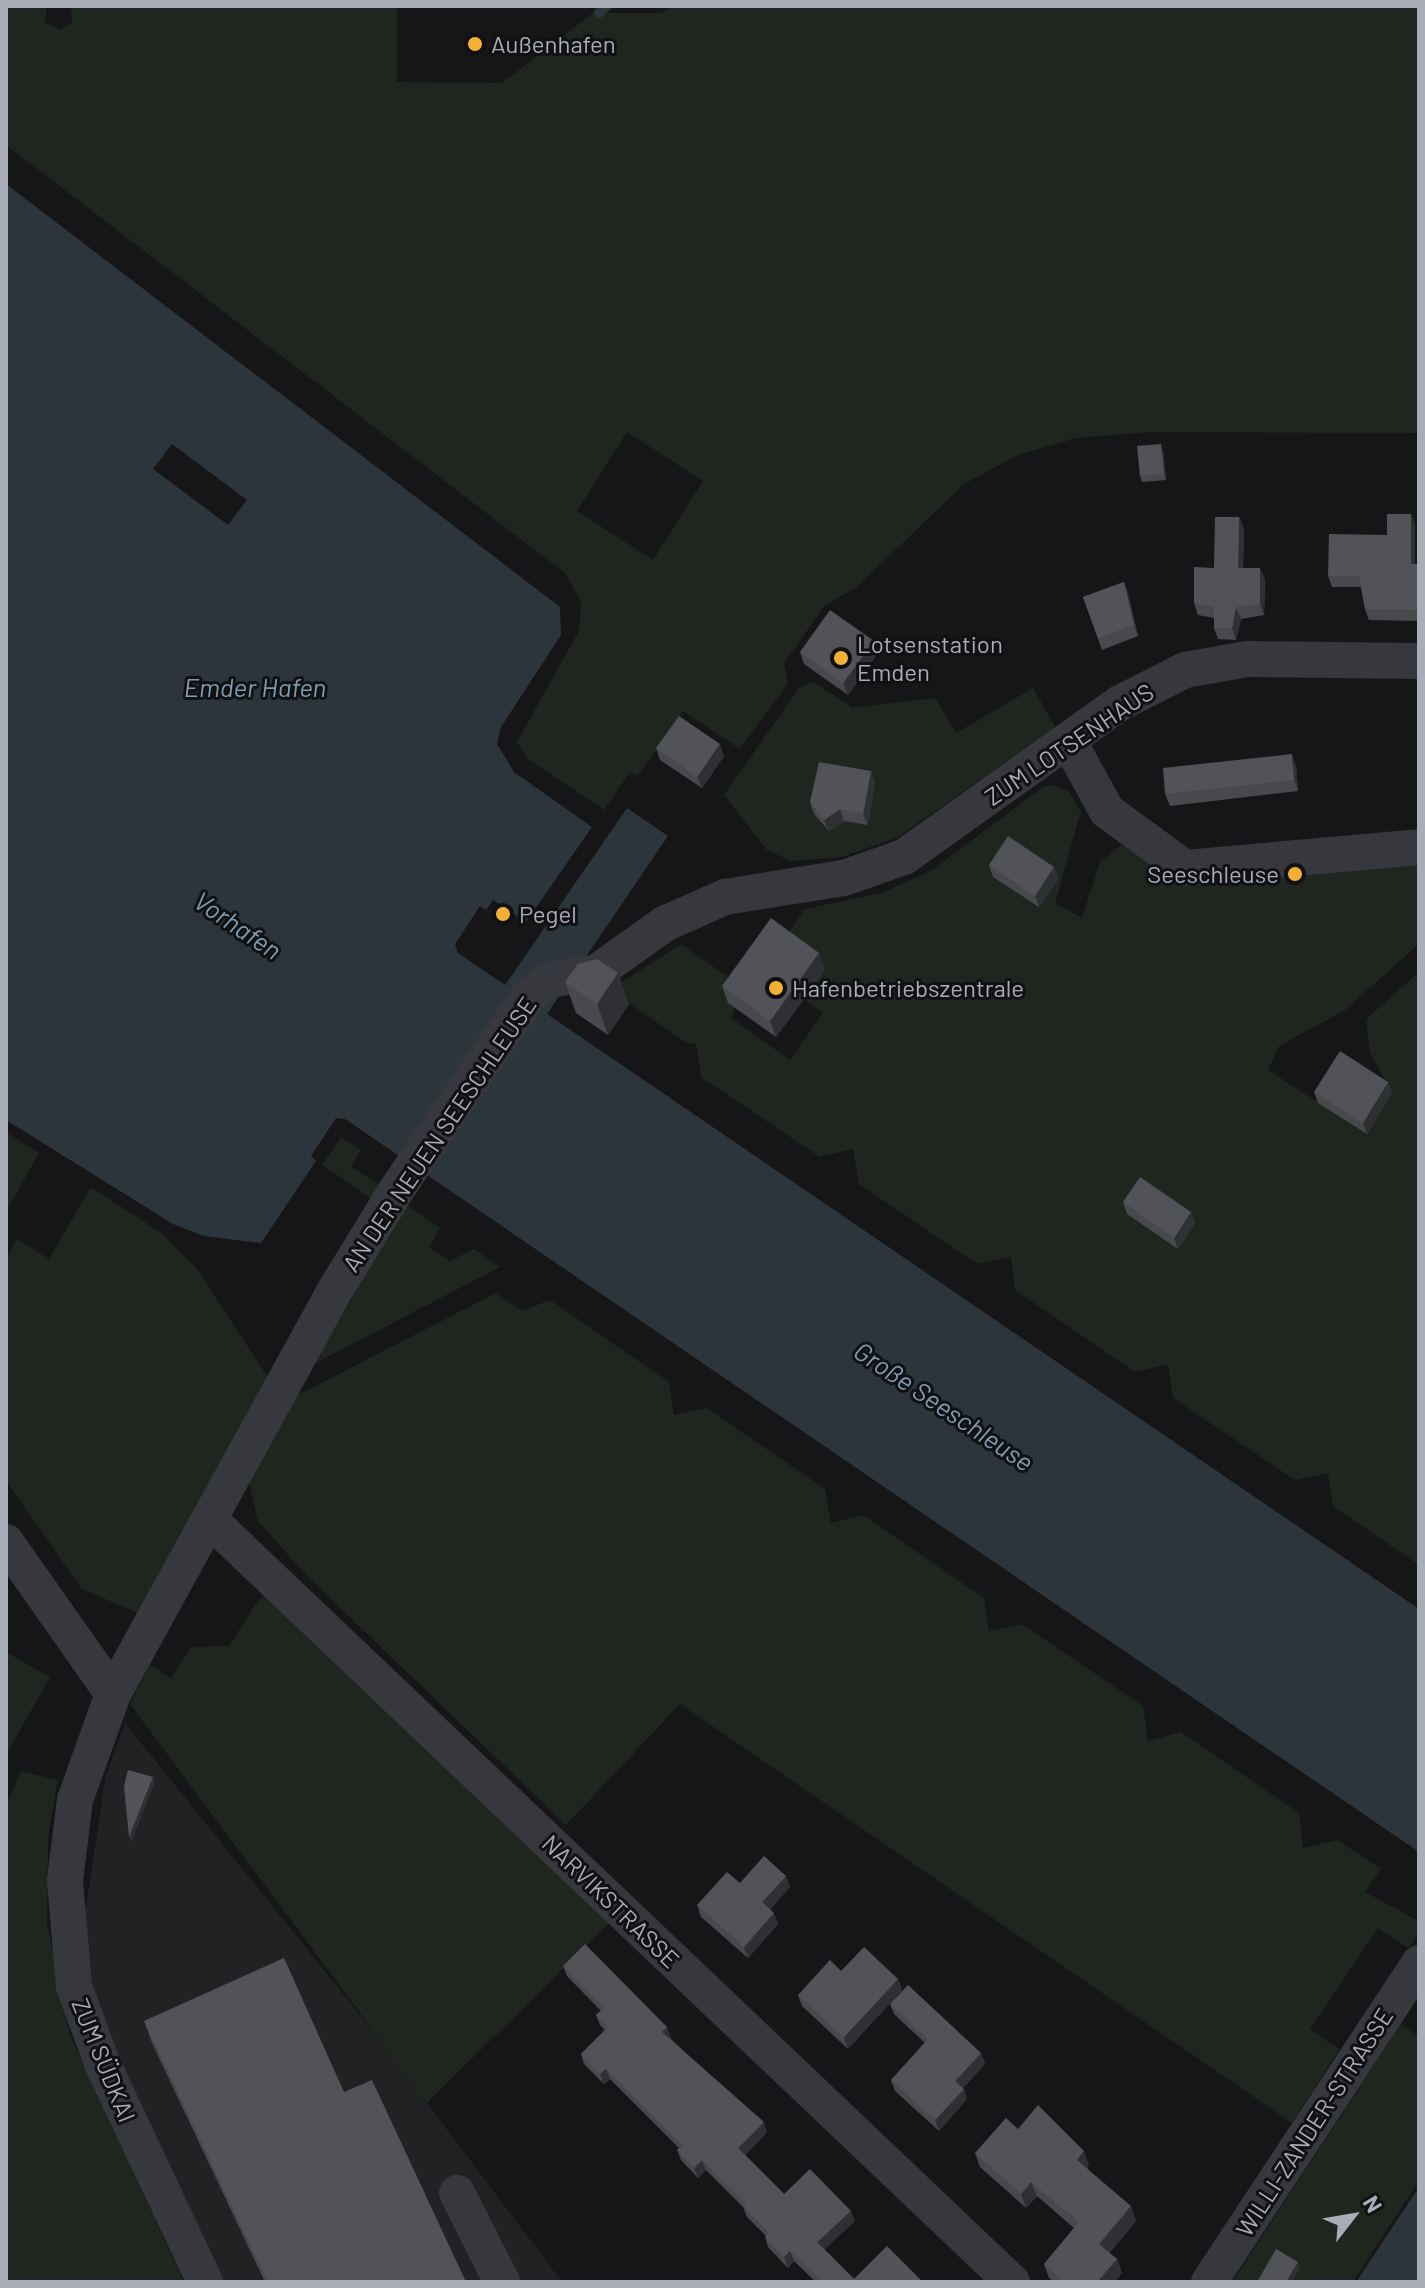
<!DOCTYPE html>
<html>
<head>
<meta charset="utf-8">
<style>
	body { margin:0 }
	#map { position:relative; width:1425px; height:2288px; overflow:hidden; background:#161618; font-family:Barlow,sans-serif }
	div>[style] { position:absolute }
	.built>* { inset:0; background:#222225 }
	.green>* { inset:0; background:#1e261f }
	.water>* { inset:0; background:#2c353c }
	.pier>* { inset:0; background:#161618 }
	.stream>* { height:10px; margin:-5px; padding:0 5px; transform-origin:5px; border-radius:5px; background:#2c353c }
	.minor>* { height:36px; margin:-18px; padding:0 18px; transform-origin:18px; border-radius:18px; background:#37383d }
	.wall>* { inset:0; background:#47494d }
	.shaded-wall>* { inset:0; background:#2f3033 }
	.building>* { inset:0; background:#525359 }
	.dots>* { width:22px; height:22px; translate:-50% -50%; box-sizing:border-box; border:4px solid #111113; border-radius:50% }
	span { translate:-50% -50%; white-space:nowrap; text-align:center; line-height:1.15; -webkit-text-stroke:6px #111113; paint-order:stroke }
	.poi-label { font-size:24px; color:#a8adb8 }
	.left { translate:0 -50%; text-align:left }
	.right { translate:-100% -50%; text-align:right }
	.street-label { font-size:24px; color:#a8adb8 }
	.water-label { font-size:26px; color:#7f9bb3; font-style:italic }
	.frame { position:absolute; inset:0; border:8px solid #a8adb8; pointer-events:none }
	.north { position:absolute; left:1313px; top:2176px; width:80px; height:80px; -webkit-text-stroke:6px #111113; paint-order:stroke; rotate:59deg; font-size:22px; font-weight:700; line-height:32px; text-align:center; color:#a8adb8 }
	.north::after { content:''; display:block; margin:auto; width:28px; height:36px; background:#a8adb8; clip-path:polygon(50% 0,100% 100%,50% 72%,0 100%) }
</style>
</head>
<body>
<div id="map">
	<div class="built">
		<i style="clip-path:polygon(125px 1723px,373px 2031px,562px 2282px,205px 2282px,74px 1986px,106px 1775px)"></i>
	</div>
	<div class="green">
		<i style="clip-path:polygon(evenodd,6px 6px,47px 6px,45px 22px,61px 30px,72px 22px,71px 6px,397px 6px,397px 82px,502px 83px,602px 6px,614px 6px,606px 13px,662px 13px,672px 6px,1419px 6px,1419px 433px,1149px 432px,1076px 438px,1018px 455px,964px 484px,856px 588px,825px 605px,784px 663px,788px 683px,740px 749px,683px 711px,638px 776px,630px 772px,604px 810px,527px 758px,517px 742px,579px 631px,581px 602px,566px 574px,6px 145px,6px 6px,627px 432px,703px 481px,653px 560px,577px 511px,627px 432px)"></i>
		<i style="clip-path:polygon(814px 682px,852px 708px,935px 698px,956px 733px,1033px 688px,1056px 728px,896px 838px,842px 857px,791px 861px,767px 850px,724px 795px,799px 688px)"></i>
		<i style="clip-path:polygon(1053px 785px,1069px 792px,1081px 811px,1055px 903px,1082px 918px,1100px 862px,1121px 845px,1140px 851px,1419px 859px,1419px 944px,1345px 1010px,1279px 1046px,1268px 1070px,1367px 1134px,1392px 1093px,1370px 1053px,1366px 1019px,1419px 972px,1419px 1565px,1333px 1506px,1328px 1473px,1295px 1480px,1173px 1398px,1168px 1364px,1135px 1372px,1015px 1290px,1011px 1257px,977px 1264px,859px 1184px,853px 1149px,820px 1157px,701px 1077px,696px 1043px,688px 1044px,610px 990px,681px 944px,741px 986px,731px 1018px,790px 1060px,823px 1013px,804px 999px,784px 940px,805px 909px,882px 893px,932px 870px,1043px 787px)"></i>
		<i style="clip-path:polygon(6px 1132px,39px 1153px,6px 1212px)"></i>
		<i style="clip-path:polygon(341px 1137px,361px 1150px,351px 1166px,380px 1186px,372px 1199px,322px 1165px)"></i>
		<i style="clip-path:polygon(91px 1187px,163px 1234px,197px 1269px,269px 1379px,138px 1613px,82px 1589px,6px 1481px,6px 1259px,17px 1239px,49px 1259px)"></i>
		<i style="clip-path:polygon(406px 1204px,440px 1228px,429px 1247px,450px 1261px,474px 1249px,500px 1267px,314px 1364px)"></i>
		<i style="clip-path:polygon(496px 1293px,522px 1311px,550px 1300px,669px 1382px,674px 1415px,707px 1408px,825px 1489px,831px 1523px,863px 1515px,984px 1598px,989px 1631px,1022px 1624px,1143px 1706px,1148px 1741px,1181px 1732px,1299px 1813px,1303px 1848px,1338px 1840px,1381px 1869px,1365px 1892px,1419px 1921px,1419px 1932px,1408px 1948px,1378px 1928px,1310px 2029px,1339px 2049px,1292px 2123px,680px 1704px,566px 1825px,308px 1577px,258px 1521px,249px 1482px,296px 1396px)"></i>
		<i style="clip-path:polygon(270px 1593px,611px 1921px,427px 2103px,130px 1704px,150px 1665px,171px 1678px,191px 1647px,229px 1646px,257px 1602px)"></i>
		<i style="clip-path:polygon(6px 1652px,50px 1677px,6px 1755px)"></i>
		<i style="clip-path:polygon(21px 1771px,58px 1780px,48px 1837px,47px 1923px,70px 2035px,184px 2282px,6px 2282px,6px 1807px)"></i>
		<i style="clip-path:polygon(1401px 2024px,1419px 2037px,1419px 2181px,1353px 2282px,1232px 2282px)"></i>
	</div>
	<div class="water">
		<i style="clip-path:polygon(6px 184px,560px 607px,561px 635px,501px 727px,497px 744px,514px 772px,592px 827px,526px 922px,493px 900px,486px 910px,480px 906px,455px 944px,458px 953px,505px 985px,627px 808px,668px 836px,547px 1014px,1419px 1609px,1419px 1852px,345px 1119px,336px 1118px,311px 1156px,316px 1161px,261px 1243px,204px 1236px,173px 1224px,6px 1120px)"></i>
		<i style="clip-path:polygon(1419px 2187px,1419px 2282px,1356px 2282px)"></i>
	</div>
	<div class="pier">
		<i style="clip-path:polygon(172px 444px,247px 500px,228px 525px,153px 469px)"></i>
	</div>
	<div class="stream">
		<i style="left:599px;top:13px;width:11px;rotate:-41deg"></i>
	</div>
	<div class="minor">
		<i style="left:1068px;top:740px;width:81px;rotate:61.2deg"></i>
		<i style="left:1107px;top:811px;width:97px;rotate:36.2deg"></i>
		<i style="left:1185px;top:868px;width:235px;rotate:-5.1deg"></i>
		<i style="left:209px;top:1519px;width:1108px;rotate:43.54deg"></i>
		<i style="left:6px;top:1542px;width:186px;rotate:54.9deg"></i>
		<i style="left:457px;top:2193px;width:100px;rotate:63.2deg"></i>
		<i style="left:205px;top:2282px;width:242px;rotate:-115.2deg"></i>
		<i style="left:102px;top:2063px;width:82px;rotate:-110deg"></i>
		<i style="left:74px;top:1986px;width:106px;rotate:-94.9deg"></i>
		<i style="left:65px;top:1880px;width:81px;rotate:-82.9deg"></i>
		<i style="left:75px;top:1800px;width:113px;rotate:-70.3deg"></i>
		<i style="left:113px;top:1694px;width:465px;rotate:-61.2deg"></i>
		<i style="left:337px;top:1287px;width:111px;rotate:-58.6deg"></i>
		<i style="left:395px;top:1192px;width:236px;rotate:-55.7deg"></i>
		<i style="left:528px;top:997px;width:27px;rotate:-39deg"></i>
		<i style="left:549px;top:980px;width:49px;rotate:-9.5deg"></i>
		<i style="left:597px;top:972px;width:82px;rotate:-35.6deg"></i>
		<i style="left:664px;top:924px;width:67px;rotate:-23.9deg"></i>
		<i style="left:725px;top:897px;width:121px;rotate:-9.1deg"></i>
		<i style="left:844px;top:878px;width:64px;rotate:-19.3deg"></i>
		<i style="left:904px;top:857px;width:265px;rotate:-35.5deg"></i>
		<i style="left:1120px;top:703px;width:73px;rotate:-26.9deg"></i>
		<i style="left:1185px;top:670px;width:63px;rotate:-10.1deg"></i>
		<i style="left:1247px;top:659px;width:172px;rotate:0.7deg"></i>
		<i style="left:1209px;top:2282px;width:382px;rotate:-56.6deg"></i>
	</div>
	<div class="wall">
		<i style="clip-path:polygon(1163px 450px,1166px 480px,1142px 482px,1140px 476px)"></i>
		<i style="clip-path:polygon(1411px 514px,1415px 525px,1415px 564px,1419px 564px,1419px 621px,1369px 620px,1365px 609px,1361px 587px,1332px 587px,1328px 576px,1387px 535px)"></i>
		<i style="clip-path:polygon(1239px 517px,1244px 529px,1243px 568px,1265px 579px,1264px 615px,1241px 619px,1236px 640px,1218px 639px,1214px 628px,1214px 618px,1198px 615px,1194px 603px,1214px 568px)"></i>
		<i style="clip-path:polygon(1124px 582px,1128px 593px,1138px 636px,1102px 650px,1083px 597px)"></i>
		<i style="clip-path:polygon(874px 641px,878px 653px,848px 695px,804px 664px,800px 652px)"></i>
		<i style="clip-path:polygon(656px 748px,724px 756px,702px 788px,660px 760px)"></i>
		<i style="clip-path:polygon(1296px 766px,1298px 791px,1170px 806px,1165px 794px)"></i>
		<i style="clip-path:polygon(871px 771px,875px 782px,868px 825px,844px 821px,829px 831px,814px 814px,810px 802px)"></i>
		<i style="clip-path:polygon(989px 865px,1059px 878px,1039px 907px,993px 877px)"></i>
		<i style="clip-path:polygon(825px 970px,776px 1037px,728px 1003px,722px 986px)"></i>
		<i style="clip-path:polygon(565px 982px,629px 1004px,608px 1035px,576px 1013px)"></i>
		<i style="clip-path:polygon(1388px 1082px,1392px 1093px,1367px 1134px,1318px 1103px,1314px 1092px)"></i>
		<i style="clip-path:polygon(1123px 1202px,1191px 1212px,1195px 1223px,1178px 1249px,1127px 1214px)"></i>
		<i style="clip-path:polygon(786px 1876px,790px 1887px,770px 1909px,778px 1924px,748px 1958px,701px 1917px,697px 1905px,740px 1883px)"></i>
		<i style="clip-path:polygon(563px 1966px,671px 2037px,670px 2038px,767px 2132px,745px 2155px,784px 2194px,855px 2221px,824px 2249px,854px 2279px,923px 2282px,816px 2282px,794px 2261px,788px 2268px,768px 2247px,765px 2237px,766px 2236px,747px 2217px,743px 2207px,706px 2170px,698px 2178px,681px 2160px,677px 2150px,679px 2148px,610px 2079px,604px 2084px,584px 2064px,581px 2054px,605px 2030px,600px 2025px,596px 2015px,601px 2011px,567px 1976px)"></i>
		<i style="clip-path:polygon(841px 1971px,898px 1979px,902px 1990px,848px 2049px,802px 2006px,798px 1995px)"></i>
		<i style="clip-path:polygon(890px 2004px,981px 2053px,985px 2064px,963px 2088px,967px 2099px,939px 2131px,895px 2091px,891px 2080px,925px 2043px,894px 2014px)"></i>
		<i style="clip-path:polygon(144px 2021px,344px 2092px,466px 2282px,265px 2282px,152px 2043px)"></i>
		<i style="clip-path:polygon(1018px 2129px,1089px 2165px,1087px 2168px,1136px 2221px,1109px 2253px,1117px 2259px,1122px 2273px,1114px 2282px,1054px 2282px,1049px 2278px,1044px 2264px,1074px 2228px,1037px 2196px,1026px 2208px,980px 2167px,975px 2153px)"></i>
	</div>
	<div class="shaded-wall">
		<i style="clip-path:polygon(1161px 444px,1163px 450px,1166px 480px,1164px 474px)"></i>
		<i style="clip-path:polygon(1411px 514px,1415px 525px,1415px 575px,1411px 564px)"></i>
		<i style="clip-path:polygon(1239px 517px,1244px 529px,1242px 579px,1238px 568px)"></i>
		<i style="clip-path:polygon(1260px 568px,1265px 579px,1264px 615px,1260px 604px)"></i>
		<i style="clip-path:polygon(1124px 582px,1128px 593px,1138px 636px,1134px 625px)"></i>
		<i style="clip-path:polygon(1236px 607px,1241px 619px,1236px 640px,1232px 628px)"></i>
		<i style="clip-path:polygon(874px 641px,878px 653px,848px 695px,843px 683px)"></i>
		<i style="clip-path:polygon(720px 744px,724px 756px,702px 788px,697px 777px)"></i>
		<i style="clip-path:polygon(1292px 754px,1296px 766px,1298px 791px,1294px 780px)"></i>
		<i style="clip-path:polygon(871px 771px,875px 782px,868px 825px,863px 814px)"></i>
		<i style="clip-path:polygon(840px 809px,844px 821px,829px 831px,824px 820px)"></i>
		<i style="clip-path:polygon(1054px 867px,1059px 878px,1039px 907px,1035px 896px)"></i>
		<i style="clip-path:polygon(819px 953px,825px 970px,776px 1037px,770px 1021px)"></i>
		<i style="clip-path:polygon(618px 973px,629px 1004px,608px 1035px,597px 1004px)"></i>
		<i style="clip-path:polygon(1388px 1082px,1392px 1093px,1367px 1134px,1363px 1123px)"></i>
		<i style="clip-path:polygon(1191px 1212px,1195px 1223px,1178px 1249px,1174px 1238px)"></i>
		<i style="clip-path:polygon(153px 1777px,155px 1782px,131px 1843px,129px 1837px)"></i>
		<i style="clip-path:polygon(786px 1876px,790px 1887px,766px 1914px,762px 1902px)"></i>
		<i style="clip-path:polygon(774px 1913px,778px 1924px,748px 1958px,744px 1947px)"></i>
		<i style="clip-path:polygon(898px 1979px,902px 1990px,848px 2049px,844px 2037px)"></i>
		<i style="clip-path:polygon(667px 2027px,671px 2037px,666px 2042px,662px 2032px)"></i>
		<i style="clip-path:polygon(981px 2053px,985px 2064px,959px 2092px,955px 2081px)"></i>
		<i style="clip-path:polygon(606px 2069px,610px 2079px,604px 2084px,600px 2074px)"></i>
		<i style="clip-path:polygon(964px 2089px,967px 2099px,939px 2131px,935px 2120px)"></i>
		<i style="clip-path:polygon(764px 2122px,767px 2132px,741px 2158px,738px 2148px)"></i>
		<i style="clip-path:polygon(1084px 2151px,1089px 2165px,1082px 2174px,1077px 2160px)"></i>
		<i style="clip-path:polygon(702px 2160px,706px 2170px,698px 2178px,694px 2168px)"></i>
		<i style="clip-path:polygon(1031px 2182px,1037px 2196px,1026px 2208px,1021px 2194px)"></i>
		<i style="clip-path:polygon(1131px 2206px,1136px 2221px,1104px 2258px,1099px 2244px)"></i>
		<i style="clip-path:polygon(851px 2211px,855px 2221px,821px 2253px,817px 2242px)"></i>
		<i style="clip-path:polygon(790px 2251px,794px 2261px,788px 2268px,784px 2257px)"></i>
		<i style="clip-path:polygon(1117px 2259px,1122px 2273px,1114px 2282px,1097px 2282px)"></i>
		<i style="clip-path:polygon(1298px 2262px,1300px 2268px,1292px 2282px,1286px 2282px)"></i>
	</div>
	<div class="building">
		<i style="clip-path:polygon(1161px 444px,1164px 474px,1140px 476px,1137px 446px)"></i>
		<i style="clip-path:polygon(1387px 514px,1411px 514px,1411px 564px,1419px 564px,1419px 610px,1365px 609px,1359px 576px,1328px 576px,1329px 534px,1387px 535px)"></i>
		<i style="clip-path:polygon(1215px 517px,1239px 517px,1238px 568px,1260px 568px,1260px 604px,1236px 607px,1232px 628px,1214px 628px,1214px 607px,1194px 603px,1194px 567px,1214px 568px)"></i>
		<i style="clip-path:polygon(1124px 582px,1134px 625px,1098px 638px,1083px 597px)"></i>
		<i style="clip-path:polygon(830px 610px,874px 641px,843px 683px,800px 652px)"></i>
		<i style="clip-path:polygon(679px 716px,720px 744px,697px 777px,656px 748px)"></i>
		<i style="clip-path:polygon(1292px 754px,1294px 780px,1165px 794px,1163px 768px)"></i>
		<i style="clip-path:polygon(819px 762px,871px 771px,863px 814px,840px 809px,824px 820px,810px 802px)"></i>
		<i style="clip-path:polygon(1008px 836px,1054px 867px,1035px 896px,989px 865px)"></i>
		<i style="clip-path:polygon(771px 918px,819px 953px,770px 1021px,722px 986px)"></i>
		<i style="clip-path:polygon(597px 959px,618px 973px,597px 1004px,565px 982px,578px 964px)"></i>
		<i style="clip-path:polygon(1340px 1051px,1388px 1082px,1363px 1123px,1314px 1092px)"></i>
		<i style="clip-path:polygon(1140px 1177px,1191px 1212px,1174px 1238px,1123px 1202px)"></i>
		<i style="clip-path:polygon(128px 1770px,153px 1777px,129px 1837px,124px 1786px)"></i>
		<i style="clip-path:polygon(764px 1856px,786px 1876px,762px 1902px,774px 1913px,744px 1947px,697px 1905px,727px 1872px,740px 1883px)"></i>
		<i style="clip-path:polygon(585px 1944px,667px 2027px,662px 2032px,764px 2122px,738px 2148px,784px 2194px,810px 2169px,851px 2211px,817px 2242px,854px 2279px,887px 2246px,923px 2282px,823px 2282px,790px 2251px,784px 2257px,765px 2237px,769px 2233px,743px 2206px,746px 2203px,702px 2160px,694px 2168px,677px 2150px,683px 2145px,606px 2069px,600px 2074px,581px 2054px,608px 2027px,596px 2015px,604px 2008px,563px 1966px)"></i>
		<i style="clip-path:polygon(864px 1947px,898px 1979px,844px 2037px,798px 1995px,830px 1960px,841px 1971px)"></i>
		<i style="clip-path:polygon(284px 1958px,344px 2092px,372px 2080px,466px 2282px,268px 2282px,144px 2021px)"></i>
		<i style="clip-path:polygon(908px 1985px,981px 2053px,955px 2081px,964px 2089px,935px 2120px,891px 2080px,928px 2039px,890px 2004px)"></i>
		<i style="clip-path:polygon(1038px 2105px,1084px 2151px,1077px 2160px,1131px 2206px,1099px 2244px,1117px 2259px,1097px 2282px,1065px 2282px,1044px 2264px,1079px 2222px,1031px 2182px,1021px 2194px,975px 2153px,1006px 2118px,1018px 2129px)"></i>
		<i style="clip-path:polygon(1276px 2249px,1298px 2262px,1286px 2282px,1257px 2282px)"></i>
	</div>
	<div class="dots">
		<i style="left:475px;top:44px;background:#f2b134"></i>
		<i style="left:841px;top:658px;background:#f2b134"></i>
		<i style="left:1295px;top:874px;background:#f2b134"></i>
		<i style="left:503px;top:914px;background:#f2b134"></i>
		<i style="left:776px;top:988px;background:#f2b134"></i>
	</div>
	<div class="poi-label">
		<span class="left" style="left:491px;top:44px">Außenhafen</span>
		<span class="left" style="left:857px;top:658px">Lotsenstation<br>Emden</span>
		<span class="right" style="left:1279px;top:874px">Seeschleuse</span>
		<span class="left" style="left:519px;top:914px">Pegel</span>
		<span class="left" style="left:792px;top:988px">Hafenbetriebszentrale</span>
	</div>
	<div class="street-label">
		<span style="left:1069px;top:744px;rotate:-34deg">ZUM LOTSENHAUS</span>
		<span style="left:439px;top:1134px;rotate:-56deg">AN DER NEUEN SEESCHLEUSE</span>
		<span style="left:611px;top:1901px;rotate:44deg">NARVIKSTRASSE</span>
		<span style="left:104px;top:2060px;rotate:68deg">ZUM SÜDKAI</span>
		<span style="left:1314px;top:2122px;rotate:-57deg">WILLI-ZANDER-STRASSE</span>
	</div>
	<div class="water-label">
		<span style="left:255px;top:687px">Emder Hafen</span>
		<span style="left:238px;top:925px;rotate:34deg">Vorhafen</span>
		<span style="left:944px;top:1406px;rotate:34deg">Große Seeschleuse</span>
	</div>
	<div class="frame"></div>
	<div class="north">N</div>
</div>
</body>
</html>
